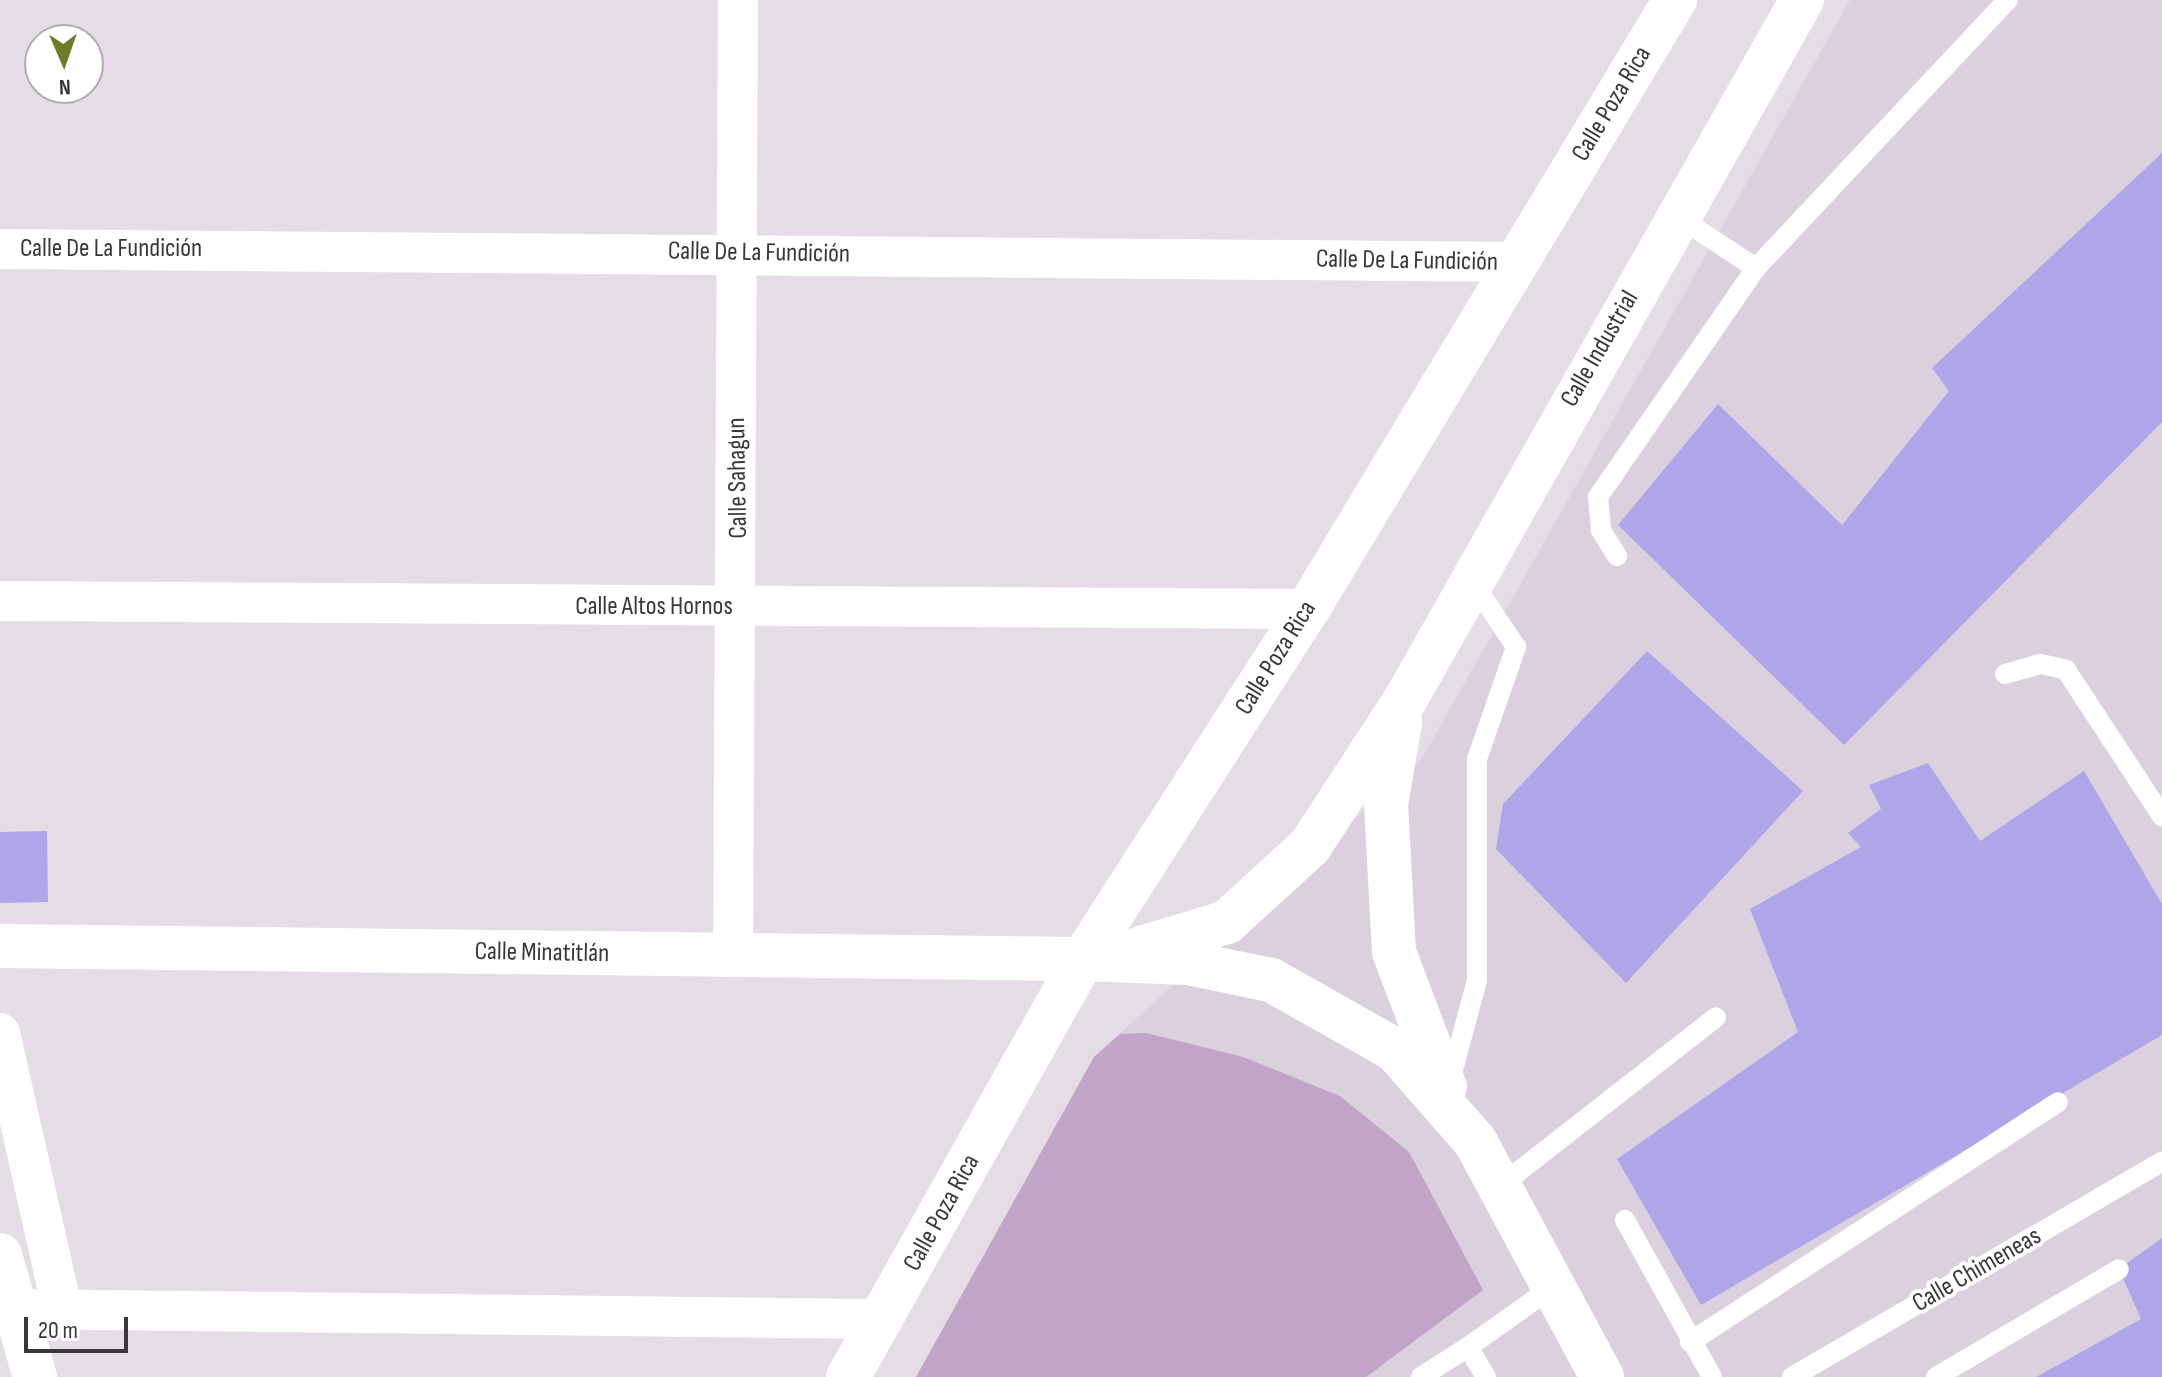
<!DOCTYPE html>
<html>
<head>
<meta charset="utf-8">
<style>
	body { margin:0 }
	#map { position:relative; width:2162px; height:1377px; overflow:hidden; background:#e4dde5; font-family:"Sofia Sans Condensed",sans-serif }
	div>[style] { position:absolute }
	.built>* { inset:0; background:#dbd0de }
	.green>* { inset:0; background:#c1a4c7 }
	.building>* { inset:0; background:#aea6e9 }
	.lane>* { height:20px; margin:-10px; padding:0 10px; transform-origin:10px; border-radius:10px; background:#fff }
	.street>* { height:40px; margin:-20px; padding:0 20px; transform-origin:20px; border-radius:20px; background:#fff }
	.secondary>* { height:44px; margin:-22px; padding:0 22px; transform-origin:22px; border-radius:22px; background:#fff }
	.primary>* { height:44px; margin:-22px; padding:0 22px; transform-origin:22px; border-radius:22px; background:#fff }
	span { translate:-50% -50%; white-space:nowrap; text-align:center; line-height:1.15; -webkit-text-stroke:8px #fff; paint-order:stroke }
	.street-label { font-size:26px; color:#3a373a }
	.north { position:absolute; left:24px; top:24px; width:80px; height:80px; box-sizing:border-box; background:#fff; border:2px solid #b0afb0; border-radius:50%; rotate:178deg; font-size:22px; font-weight:700; line-height:32px; text-align:center; color:#3a373a }
	.north::after { content:''; display:block; margin:auto; width:28px; height:36px; background:#6e7b28; clip-path:polygon(50% 0,100% 100%,50% 72%,0 100%) }
	.scale { position:absolute; left:24px; top:1317px; width:104px; height:36px; box-sizing:border-box; border:4px solid #3a373a; border-top:0; padding-left:10px; font-size:24px; line-height:28px; white-space:nowrap; color:#3a373a; -webkit-text-stroke:6px #fff; paint-order:stroke }
</style>
</head>
<body>
<div id="map">
	<div class="built">
		<i style="clip-path:polygon(1850px 0,2162px 0,2162px 1377px,916px 1377px,1094px 1057px,1423px 757px)"></i>
	</div>
	<div class="green">
		<i style="clip-path:polygon(1146px 1033px,1243px 1057px,1340px 1096px,1409px 1152px,1483px 1290px,1366px 1377px,916px 1377px,1094px 1057px,1120px 1034px)"></i>
	</div>
	<div class="building">
		<i style="clip-path:polygon(2162px 153px,2162px 422px,1844px 745px,1618px 525px,1718px 404px,1842px 525px,1949px 391px,1932px 368px)"></i>
		<i style="clip-path:polygon(1647px 651px,1803px 791px,1626px 983px,1496px 849px,1503px 804px)"></i>
		<i style="clip-path:polygon(1928px 763px,1980px 841px,2084px 771px,2162px 904px,2162px 1035px,1701px 1305px,1617px 1159px,1798px 1032px,1750px 909px,1861px 847px,1848px 833px,1881px 809px,1869px 785px)"></i>
		<i style="clip-path:polygon(47px 831px,48px 902px,0 903px,0 832px)"></i>
		<i style="clip-path:polygon(2162px 1238px,2162px 1377px,2036px 1377px,2141px 1319px,2119px 1269px)"></i>
	</div>
	<div class="lane">
		<i style="left:1677px;top:216px;width:95px;rotate:33.4deg"></i>
		<i style="left:1617px;top:556px;width:31px;rotate:-122deg"></i>
		<i style="left:1601px;top:530px;width:33px;rotate:-95deg"></i>
		<i style="left:1598px;top:497px;width:278px;rotate:-55.4deg"></i>
		<i style="left:1756px;top:268px;width:368px;rotate:-46.8deg"></i>
		<i style="left:2005px;top:674px;width:37px;rotate:-16deg"></i>
		<i style="left:2041px;top:664px;width:26px;rotate:13deg"></i>
		<i style="left:2066px;top:670px;width:175px;rotate:56.7deg"></i>
		<i style="left:1450px;top:1081px;width:105px;rotate:-75deg"></i>
		<i style="left:1477px;top:980px;width:221px;rotate:-90deg"></i>
		<i style="left:1477px;top:759px;width:119px;rotate:-70.8deg"></i>
		<i style="left:1516px;top:647px;width:81px;rotate:-123.9deg"></i>
		<i style="left:1500px;top:1186px;width:274px;rotate:-38deg"></i>
		<i style="left:1625px;top:1220px;width:179px;rotate:61deg"></i>
		<i style="left:1690px;top:1342px;width:439px;rotate:-33.1deg"></i>
		<i style="left:1421px;top:1377px;width:56px;rotate:-32.6deg"></i>
		<i style="left:1486px;top:1377px;width:35px;rotate:-121deg"></i>
		<i style="left:1468px;top:1347px;width:100px;rotate:-35.3deg"></i>
		<i style="left:1792px;top:1377px;width:428px;rotate:-30.2deg"></i>
		<i style="left:1936px;top:1377px;width:212px;rotate:-30.5deg"></i>
	</div>
	<div class="street">
		<i style="left:0;top:249px;width:1518px;rotate:0.49deg"></i>
		<i style="left:0;top:601px;width:1308px;rotate:0.35deg"></i>
		<i style="left:733px;top:956px;width:956px;rotate:-89.7deg"></i>
		<i style="left:0;top:1033px;width:282px;rotate:77.3deg"></i>
		<i style="left:12px;top:1309px;width:870px;rotate:0.66deg"></i>
	</div>
	<div class="secondary">
		<i style="left:1400px;top:723px;width:82px;rotate:99.8deg"></i>
		<i style="left:1386px;top:804px;width:148px;rotate:86.9deg"></i>
		<i style="left:1394px;top:952px;width:144px;rotate:69.3deg"></i>
		<i style="left:0;top:946px;width:1083px;rotate:0.69deg"></i>
		<i style="left:1083px;top:959px;width:105px;rotate:2.2deg"></i>
		<i style="left:1188px;top:963px;width:85px;rotate:11.6deg"></i>
		<i style="left:1271px;top:980px;width:142px;rotate:29.4deg"></i>
		<i style="left:1395px;top:1050px;width:121px;rotate:48.7deg"></i>
		<i style="left:1475px;top:1141px;width:268px;rotate:61.7deg"></i>
		<i style="left:1141px;top:948px;width:90px;rotate:-16.8deg"></i>
		<i style="left:1227px;top:922px;width:113px;rotate:-42.5deg"></i>
		<i style="left:1310px;top:846px;width:172px;rotate:-56.9deg"></i>
		<i style="left:1404px;top:702px;width:807px;rotate:-60.45deg"></i>
		<i style="left:848px;top:1377px;width:480px;rotate:-60.7deg"></i>
		<i style="left:1083px;top:959px;width:416px;rotate:-57.3deg"></i>
		<i style="left:1308px;top:609px;width:711px;rotate:-58.93deg"></i>
	</div>
	<div class="primary">
		<i style="left:0;top:1255px;width:127px;rotate:74deg"></i>
	</div>
	<div class="street-label">
		<span style="left:1612px;top:104px;rotate:-59deg">Calle Poza Rica</span>
		<span style="left:111px;top:249px">Calle De La Fundición</span>
		<span style="left:759px;top:253px;rotate:1deg">Calle De La Fundición</span>
		<span style="left:1407px;top:261px;rotate:1deg">Calle De La Fundición</span>
		<span style="left:1600px;top:349px;rotate:-60deg">Calle Industrial</span>
		<span style="left:738px;top:478px;rotate:-91deg">Calle Sahagun</span>
		<span style="left:654px;top:607px">Calle Altos Hornos</span>
		<span style="left:1276px;top:658px;rotate:-58deg">Calle Poza Rica</span>
		<span style="left:542px;top:953px;rotate:1deg">Calle Minatitlán</span>
		<span style="left:942px;top:1213px;rotate:-61deg">Calle Poza Rica</span>
		<span style="left:1977px;top:1270px;rotate:-30deg">Calle Chimeneas</span>
	</div>
	<div class="north">N</div>
	<div class="scale">20 m</div>
</div>
</body>
</html>
